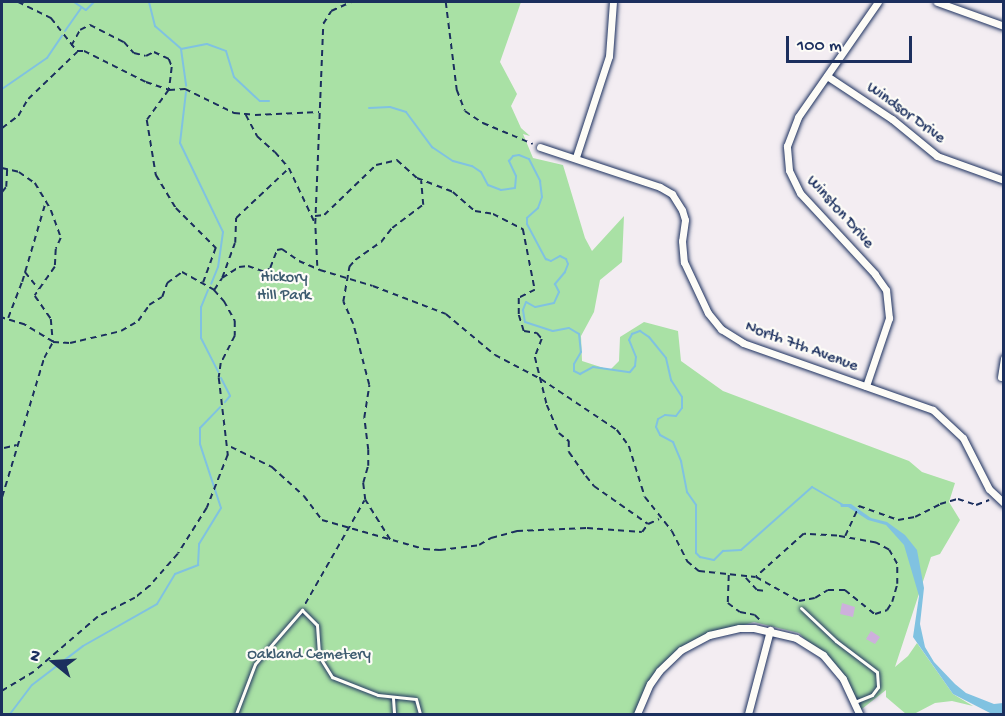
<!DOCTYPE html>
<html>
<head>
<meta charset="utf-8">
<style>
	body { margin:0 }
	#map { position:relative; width:1005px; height:716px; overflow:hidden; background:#f3edf2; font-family:"Gochi Hand",sans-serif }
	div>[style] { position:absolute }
	.green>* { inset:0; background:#a9e1a5 }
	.water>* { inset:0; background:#80c2e1 }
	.stream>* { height:2px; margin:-1px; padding:0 1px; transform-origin:1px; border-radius:1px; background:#80c2e1 }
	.building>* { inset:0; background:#cdb0dc }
	.path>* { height:1.5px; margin-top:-0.75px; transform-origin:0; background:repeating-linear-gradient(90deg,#1b2f5e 0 6px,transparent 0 10.5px) }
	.roads { filter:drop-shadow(0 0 2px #1b2f5e) drop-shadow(0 0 2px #1b2f5e) }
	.lane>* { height:3px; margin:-1.5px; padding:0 1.5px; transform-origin:1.5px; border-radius:1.5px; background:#fdfcf7 }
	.street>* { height:7px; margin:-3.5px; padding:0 3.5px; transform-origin:3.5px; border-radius:3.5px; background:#fdfcf7 }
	span { translate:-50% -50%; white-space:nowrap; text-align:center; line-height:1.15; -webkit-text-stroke:4.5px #fdfcf7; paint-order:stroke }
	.street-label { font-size:16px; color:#1b2f5e }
	.park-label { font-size:16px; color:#3e5c70 }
	.frame { position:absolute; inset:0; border:3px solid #1b2f5e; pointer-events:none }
	.north { position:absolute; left:24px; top:632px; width:60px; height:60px; -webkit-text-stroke:4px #fdfcf7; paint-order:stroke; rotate:288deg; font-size:16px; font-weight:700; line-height:24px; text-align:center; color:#1b2f5e }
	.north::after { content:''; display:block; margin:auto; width:21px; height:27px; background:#1b2f5e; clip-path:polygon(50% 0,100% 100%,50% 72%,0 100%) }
	.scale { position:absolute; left:786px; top:36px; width:126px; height:27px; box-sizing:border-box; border:3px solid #1b2f5e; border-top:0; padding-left:8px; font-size:18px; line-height:21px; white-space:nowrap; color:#1b2f5e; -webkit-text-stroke:4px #fdfcf7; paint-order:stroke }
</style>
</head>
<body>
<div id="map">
	<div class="green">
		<i style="clip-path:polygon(2px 2px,521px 2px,500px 62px,517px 94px,511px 106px,521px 128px,530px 136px,523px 134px,533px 158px,563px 165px,585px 238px,592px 251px,624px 216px,622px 262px,600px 280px,594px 312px,581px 336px,582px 361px,610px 370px,619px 361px,620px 337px,644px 322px,678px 331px,681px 361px,723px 391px,909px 461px,922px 472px,955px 483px,949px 502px,960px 520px,940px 554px,931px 557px,895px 667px,908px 656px,917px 643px,953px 694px,973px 706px,952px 701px,935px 703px,914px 714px,906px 714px,886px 697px,886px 690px,858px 712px,843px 679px,799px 633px,754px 622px,709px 635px,681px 650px,659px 671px,637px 714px,2px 714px)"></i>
	</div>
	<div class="water">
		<i style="clip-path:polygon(840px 504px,851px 504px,871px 518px,887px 522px,905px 535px,917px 550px,924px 588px,920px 624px,925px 647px,934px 662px,955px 684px,966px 693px,994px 704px,1003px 703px,1003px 714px,992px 714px,953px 694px,913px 637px,919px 596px,904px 545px,886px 525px,868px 520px,848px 507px,841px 507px)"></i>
	</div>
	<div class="stream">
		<i style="left:74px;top:2px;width:14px;rotate:34deg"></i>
		<i style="left:86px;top:10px;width:11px;rotate:-45deg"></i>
		<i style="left:149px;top:2px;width:25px;rotate:76deg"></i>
		<i style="left:155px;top:26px;width:35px;rotate:41deg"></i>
		<i style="left:181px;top:49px;width:26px;rotate:-11deg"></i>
		<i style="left:207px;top:44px;width:20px;rotate:20deg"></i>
		<i style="left:226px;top:51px;width:27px;rotate:73deg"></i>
		<i style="left:234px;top:77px;width:35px;rotate:43deg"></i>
		<i style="left:260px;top:101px;width:9px"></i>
		<i style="left:65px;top:31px;width:29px;rotate:-55deg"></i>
		<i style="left:181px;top:49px;width:37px;rotate:82deg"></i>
		<i style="left:2px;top:89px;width:55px;rotate:-34.6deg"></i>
		<i style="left:47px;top:58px;width:27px;rotate:-56deg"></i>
		<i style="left:186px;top:92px;width:51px;rotate:96.7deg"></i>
		<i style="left:180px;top:143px;width:99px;rotate:64.2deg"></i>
		<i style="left:223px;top:232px;width:35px;rotate:98deg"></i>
		<i style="left:218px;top:267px;width:18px;rotate:112deg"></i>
		<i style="left:369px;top:108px;width:21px;rotate:-3deg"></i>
		<i style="left:390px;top:107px;width:17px;rotate:17deg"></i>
		<i style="left:406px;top:112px;width:44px;rotate:53.4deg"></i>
		<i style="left:432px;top:147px;width:25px;rotate:34deg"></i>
		<i style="left:453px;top:161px;width:20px;rotate:15deg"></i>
		<i style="left:472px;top:166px;width:11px;rotate:34deg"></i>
		<i style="left:481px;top:172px;width:15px;rotate:62deg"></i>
		<i style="left:488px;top:185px;width:14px;rotate:21deg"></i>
		<i style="left:501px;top:190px;width:14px;rotate:-8deg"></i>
		<i style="left:515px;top:188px;width:12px;rotate:-85deg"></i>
		<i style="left:516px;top:176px;width:17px;rotate:-115deg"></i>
		<i style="left:509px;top:161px;width:6px;rotate:-51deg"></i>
		<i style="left:513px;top:156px;width:6px;rotate:-9deg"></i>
		<i style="left:519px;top:155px;width:11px;rotate:22deg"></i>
		<i style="left:529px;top:159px;width:25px;rotate:63deg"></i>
		<i style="left:540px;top:181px;width:16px;rotate:83deg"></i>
		<i style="left:542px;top:197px;width:12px;rotate:110deg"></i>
		<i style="left:538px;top:208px;width:15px;rotate:138deg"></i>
		<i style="left:527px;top:218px;width:6px;rotate:90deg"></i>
		<i style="left:527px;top:224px;width:40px;rotate:62deg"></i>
		<i style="left:546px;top:259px;width:5px;rotate:22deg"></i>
		<i style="left:551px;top:261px;width:10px;rotate:-29deg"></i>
		<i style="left:560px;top:256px;width:7px;rotate:27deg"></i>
		<i style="left:566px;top:259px;width:5px;rotate:68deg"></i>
		<i style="left:568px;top:264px;width:9px;rotate:111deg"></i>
		<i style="left:565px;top:272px;width:16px;rotate:130deg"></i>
		<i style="left:555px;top:284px;width:9px;rotate:63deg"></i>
		<i style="left:559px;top:292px;width:12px;rotate:114deg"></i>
		<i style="left:554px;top:303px;width:19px;rotate:168deg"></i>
		<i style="left:535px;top:307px;width:10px;rotate:-151deg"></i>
		<i style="left:526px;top:302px;width:9px;rotate:111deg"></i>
		<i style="left:523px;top:310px;width:12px;rotate:81deg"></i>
		<i style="left:525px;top:322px;width:29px;rotate:18deg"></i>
		<i style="left:553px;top:331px;width:16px;rotate:-11deg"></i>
		<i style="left:569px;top:328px;width:12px;rotate:31deg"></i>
		<i style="left:579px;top:334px;width:18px;rotate:84deg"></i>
		<i style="left:581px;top:352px;width:14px;rotate:120deg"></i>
		<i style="left:574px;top:364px;width:7px;rotate:90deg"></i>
		<i style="left:574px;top:371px;width:7px;rotate:27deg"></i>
		<i style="left:580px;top:374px;width:15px;rotate:-28deg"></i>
		<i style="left:593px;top:367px;width:37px;rotate:8deg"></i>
		<i style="left:630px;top:372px;width:8px;rotate:-50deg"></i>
		<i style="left:635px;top:366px;width:9px;rotate:-84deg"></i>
		<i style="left:636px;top:357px;width:18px;rotate:-112deg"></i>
		<i style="left:629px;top:340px;width:7px;rotate:-63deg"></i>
		<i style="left:632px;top:334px;width:9px;rotate:-21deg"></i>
		<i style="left:640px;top:331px;width:11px;rotate:34deg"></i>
		<i style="left:649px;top:337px;width:27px;rotate:51deg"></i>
		<i style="left:666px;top:358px;width:23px;rotate:77deg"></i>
		<i style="left:671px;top:380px;width:20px;rotate:57deg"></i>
		<i style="left:682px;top:397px;width:11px;rotate:90deg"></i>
		<i style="left:682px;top:408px;width:10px;rotate:127deg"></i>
		<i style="left:676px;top:416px;width:11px;rotate:-175deg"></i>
		<i style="left:665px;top:415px;width:8px;rotate:150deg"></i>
		<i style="left:658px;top:419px;width:8px;rotate:104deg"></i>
		<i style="left:656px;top:427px;width:9px;rotate:63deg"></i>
		<i style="left:660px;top:435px;width:15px;rotate:28deg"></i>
		<i style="left:673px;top:442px;width:21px;rotate:67deg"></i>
		<i style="left:681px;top:461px;width:32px;rotate:79deg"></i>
		<i style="left:687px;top:492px;width:16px;rotate:55deg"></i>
		<i style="left:696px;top:505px;width:48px;rotate:90deg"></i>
		<i style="left:696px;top:553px;width:6px;rotate:45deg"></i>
		<i style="left:700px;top:557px;width:14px;rotate:12deg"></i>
		<i style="left:714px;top:560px;width:13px;rotate:-45deg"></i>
		<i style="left:723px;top:551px;width:18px;rotate:-3deg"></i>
		<i style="left:741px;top:550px;width:95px;rotate:-41.6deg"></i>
		<i style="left:812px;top:487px;width:36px;rotate:30deg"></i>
		<i style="left:208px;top:290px;width:18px;rotate:112deg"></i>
		<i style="left:201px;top:307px;width:31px;rotate:90deg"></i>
		<i style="left:201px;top:338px;width:38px;rotate:63deg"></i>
		<i style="left:221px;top:378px;width:20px;rotate:63deg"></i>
		<i style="left:230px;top:396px;width:8px;rotate:130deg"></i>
		<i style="left:10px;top:714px;width:36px;rotate:-53deg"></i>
		<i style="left:32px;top:685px;width:64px;rotate:-37.4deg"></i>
		<i style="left:83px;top:646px;width:85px;rotate:-29.6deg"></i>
		<i style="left:157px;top:604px;width:35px;rotate:-59deg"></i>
		<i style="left:175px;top:574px;width:25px;rotate:-21deg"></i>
		<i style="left:198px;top:565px;width:21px;rotate:-87deg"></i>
		<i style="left:199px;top:544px;width:42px;rotate:-58.6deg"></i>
		<i style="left:221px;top:508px;width:67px;rotate:-108.2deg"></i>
		<i style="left:200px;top:444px;width:16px;rotate:-90deg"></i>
		<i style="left:200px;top:428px;width:29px;rotate:-46deg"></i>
	</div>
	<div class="building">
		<i style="clip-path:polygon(842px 603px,855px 607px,853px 617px,840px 614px)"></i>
		<i style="clip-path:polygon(871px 631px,880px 637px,875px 644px,866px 639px)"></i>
	</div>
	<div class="path">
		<i style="left:18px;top:2px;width:37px;rotate:26deg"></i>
		<i style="left:51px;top:18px;width:42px;rotate:51.8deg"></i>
		<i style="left:77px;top:51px;width:7px"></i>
		<i style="left:84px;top:51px;width:69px;rotate:26.6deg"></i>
		<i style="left:146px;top:82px;width:24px;rotate:19deg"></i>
		<i style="left:169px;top:90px;width:16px;rotate:-4deg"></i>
		<i style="left:185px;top:89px;width:55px;rotate:26.1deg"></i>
		<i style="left:234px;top:113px;width:21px;rotate:5deg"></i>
		<i style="left:255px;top:115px;width:64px;rotate:-2.7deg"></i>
		<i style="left:446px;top:2px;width:89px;rotate:82.9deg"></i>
		<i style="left:457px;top:90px;width:22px;rotate:69deg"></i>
		<i style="left:465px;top:111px;width:22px;rotate:34deg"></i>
		<i style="left:483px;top:123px;width:54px;rotate:22.8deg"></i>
		<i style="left:71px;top:46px;width:18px;rotate:-61deg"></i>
		<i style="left:80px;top:30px;width:11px;rotate:-27deg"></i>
		<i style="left:90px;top:25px;width:38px;rotate:27deg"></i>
		<i style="left:124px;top:42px;width:15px;rotate:48deg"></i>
		<i style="left:134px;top:53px;width:12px;rotate:14deg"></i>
		<i style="left:146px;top:56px;width:9px;rotate:-27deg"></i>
		<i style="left:154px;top:52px;width:17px;rotate:25deg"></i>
		<i style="left:169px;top:59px;width:9px;rotate:69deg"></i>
		<i style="left:172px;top:67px;width:23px;rotate:97deg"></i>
		<i style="left:169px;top:90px;width:37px;rotate:126deg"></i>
		<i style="left:147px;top:120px;width:56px;rotate:80.7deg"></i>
		<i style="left:156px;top:175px;width:39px;rotate:59deg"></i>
		<i style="left:176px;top:208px;width:57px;rotate:45deg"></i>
		<i style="left:216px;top:248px;width:37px;rotate:110deg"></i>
		<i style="left:246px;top:115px;width:24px;rotate:62deg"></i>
		<i style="left:257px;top:136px;width:24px;rotate:42deg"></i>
		<i style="left:275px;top:152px;width:21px;rotate:49deg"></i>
		<i style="left:289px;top:168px;width:61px;rotate:64.7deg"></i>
		<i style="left:2px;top:128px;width:20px;rotate:-37deg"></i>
		<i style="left:18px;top:116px;width:20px;rotate:-60deg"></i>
		<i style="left:28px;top:99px;width:68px;rotate:-43.8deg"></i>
		<i style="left:2px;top:168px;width:17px;rotate:13deg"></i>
		<i style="left:19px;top:172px;width:19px;rotate:35deg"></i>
		<i style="left:35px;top:183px;width:31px;rotate:59deg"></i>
		<i style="left:51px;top:210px;width:30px;rotate:70deg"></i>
		<i style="left:61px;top:238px;width:12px;rotate:114deg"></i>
		<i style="left:56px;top:249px;width:18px;rotate:93deg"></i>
		<i style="left:55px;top:267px;width:35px;rotate:125deg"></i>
		<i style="left:35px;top:296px;width:28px;rotate:55deg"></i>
		<i style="left:51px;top:319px;width:23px;rotate:85deg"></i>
		<i style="left:53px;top:342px;width:33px;rotate:-149deg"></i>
		<i style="left:25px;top:325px;width:24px;rotate:-163deg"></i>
		<i style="left:2px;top:192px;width:6px;rotate:-51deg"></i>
		<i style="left:6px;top:187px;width:19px;rotate:-87deg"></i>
		<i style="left:315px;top:216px;width:9px;rotate:-6deg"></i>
		<i style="left:324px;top:215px;width:72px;rotate:-43.9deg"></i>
		<i style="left:376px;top:165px;width:22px;rotate:-13deg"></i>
		<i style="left:397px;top:160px;width:27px;rotate:42deg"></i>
		<i style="left:417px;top:178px;width:39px;rotate:21deg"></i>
		<i style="left:453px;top:192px;width:29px;rotate:41deg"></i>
		<i style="left:475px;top:211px;width:18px;rotate:9deg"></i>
		<i style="left:493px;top:214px;width:34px;rotate:27deg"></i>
		<i style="left:523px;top:229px;width:62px;rotate:78.9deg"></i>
		<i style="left:535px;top:290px;width:18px;rotate:153deg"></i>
		<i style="left:519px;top:298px;width:17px;rotate:90deg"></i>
		<i style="left:519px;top:315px;width:17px;rotate:73deg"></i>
		<i style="left:524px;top:331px;width:13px;rotate:9deg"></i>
		<i style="left:537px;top:333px;width:8px;rotate:50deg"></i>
		<i style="left:542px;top:339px;width:19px;rotate:111deg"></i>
		<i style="left:535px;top:357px;width:49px;rotate:76deg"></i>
		<i style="left:547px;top:405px;width:30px;rotate:67deg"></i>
		<i style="left:559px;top:433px;width:13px;rotate:39deg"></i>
		<i style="left:569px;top:441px;width:11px;rotate:90deg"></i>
		<i style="left:569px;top:452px;width:29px;rotate:55deg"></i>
		<i style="left:586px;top:476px;width:13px;rotate:51deg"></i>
		<i style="left:594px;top:486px;width:66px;rotate:35.1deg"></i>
		<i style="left:317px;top:266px;width:42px;rotate:-92.7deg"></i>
		<i style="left:315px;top:224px;width:200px;rotate:-87.7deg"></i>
		<i style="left:323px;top:24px;width:15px;rotate:-58deg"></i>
		<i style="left:331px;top:11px;width:22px;rotate:-24deg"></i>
		<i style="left:25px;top:272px;width:22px;rotate:51deg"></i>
		<i style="left:222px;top:278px;width:37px;rotate:-70deg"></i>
		<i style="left:235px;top:243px;width:25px;rotate:-88deg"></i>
		<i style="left:236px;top:218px;width:73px;rotate:-43.3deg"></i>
		<i style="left:214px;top:290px;width:14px;rotate:-56deg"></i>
		<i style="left:222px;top:278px;width:20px;rotate:-33deg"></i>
		<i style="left:239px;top:267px;width:9px;rotate:-6deg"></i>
		<i style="left:248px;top:266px;width:18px;rotate:19deg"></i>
		<i style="left:265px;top:272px;width:6px;rotate:-39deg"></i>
		<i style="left:270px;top:268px;width:19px;rotate:-69deg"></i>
		<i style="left:277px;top:250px;width:5px;rotate:-11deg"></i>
		<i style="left:282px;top:249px;width:21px;rotate:35deg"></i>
		<i style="left:299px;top:261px;width:23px;rotate:23deg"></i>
		<i style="left:320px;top:270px;width:55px;rotate:16.8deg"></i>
		<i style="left:373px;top:286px;width:78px;rotate:21deg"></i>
		<i style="left:446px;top:314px;width:64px;rotate:39.9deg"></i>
		<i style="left:495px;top:355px;width:52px;rotate:27.6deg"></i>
		<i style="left:541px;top:379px;width:92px;rotate:33.9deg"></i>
		<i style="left:617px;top:430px;width:20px;rotate:53deg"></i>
		<i style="left:629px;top:446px;width:53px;rotate:72.6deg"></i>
		<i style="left:645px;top:497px;width:43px;rotate:51.5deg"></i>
		<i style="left:672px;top:531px;width:34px;rotate:63deg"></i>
		<i style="left:687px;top:561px;width:16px;rotate:40deg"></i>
		<i style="left:699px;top:571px;width:57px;rotate:6deg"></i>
		<i style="left:756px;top:577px;width:49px;rotate:29.2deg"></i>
		<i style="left:799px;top:601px;width:16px;rotate:-11deg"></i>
		<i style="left:815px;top:598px;width:15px;rotate:-32deg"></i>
		<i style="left:828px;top:590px;width:17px"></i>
		<i style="left:845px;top:590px;width:38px;rotate:39deg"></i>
		<i style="left:875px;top:614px;width:13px;rotate:-18deg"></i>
		<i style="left:887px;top:610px;width:9px;rotate:-58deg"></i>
		<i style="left:892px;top:602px;width:19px;rotate:-74deg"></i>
		<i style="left:897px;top:584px;width:20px;rotate:-90deg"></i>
		<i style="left:897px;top:564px;width:16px;rotate:-120deg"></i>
		<i style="left:889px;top:550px;width:15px;rotate:-152deg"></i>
		<i style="left:876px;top:543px;width:40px;rotate:-170deg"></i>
		<i style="left:837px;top:536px;width:33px;rotate:-177deg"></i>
		<i style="left:804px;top:534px;width:64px;rotate:138.1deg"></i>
		<i style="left:8px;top:318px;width:39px;rotate:-69deg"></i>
		<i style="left:22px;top:282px;width:81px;rotate:-73.6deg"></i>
		<i style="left:231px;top:447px;width:46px;rotate:26deg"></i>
		<i style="left:272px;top:467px;width:43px;rotate:42.2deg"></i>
		<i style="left:304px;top:496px;width:30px;rotate:53deg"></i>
		<i style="left:322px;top:520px;width:106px;rotate:15.9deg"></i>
		<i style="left:424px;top:549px;width:16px;rotate:4deg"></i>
		<i style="left:440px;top:550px;width:39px;rotate:-7deg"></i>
		<i style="left:479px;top:545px;width:14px;rotate:-30deg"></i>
		<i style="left:491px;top:538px;width:27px;rotate:-15deg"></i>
		<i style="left:517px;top:531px;width:70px;rotate:-2.5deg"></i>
		<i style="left:587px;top:528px;width:55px;rotate:4.2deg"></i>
		<i style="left:642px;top:532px;width:10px;rotate:-53deg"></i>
		<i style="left:648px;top:524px;width:12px;rotate:-24deg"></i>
		<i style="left:4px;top:448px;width:13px;rotate:-13deg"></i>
		<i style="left:2px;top:497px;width:145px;rotate:-73.2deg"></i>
		<i style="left:44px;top:358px;width:18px;rotate:-61deg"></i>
		<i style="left:53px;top:342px;width:17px;rotate:3deg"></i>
		<i style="left:70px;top:343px;width:52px;rotate:-13.2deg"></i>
		<i style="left:121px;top:331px;width:20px;rotate:-30deg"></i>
		<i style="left:138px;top:321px;width:19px;rotate:-55deg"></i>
		<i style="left:149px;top:305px;width:15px;rotate:-32deg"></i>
		<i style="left:162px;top:297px;width:15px;rotate:-70deg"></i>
		<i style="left:167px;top:283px;width:19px;rotate:-36deg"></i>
		<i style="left:182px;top:272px;width:37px;rotate:29deg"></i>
		<i style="left:214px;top:290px;width:15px;rotate:48deg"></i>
		<i style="left:224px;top:301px;width:23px;rotate:61deg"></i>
		<i style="left:235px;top:321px;width:15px;rotate:90deg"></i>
		<i style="left:235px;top:336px;width:30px;rotate:117deg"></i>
		<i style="left:221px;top:363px;width:15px;rotate:98deg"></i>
		<i style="left:219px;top:378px;width:78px;rotate:83.3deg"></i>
		<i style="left:228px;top:455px;width:57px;rotate:111.6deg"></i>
		<i style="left:207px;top:508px;width:54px;rotate:122.2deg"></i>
		<i style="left:178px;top:554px;width:43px;rotate:131.2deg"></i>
		<i style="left:150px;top:586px;width:19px;rotate:141deg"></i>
		<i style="left:135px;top:598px;width:42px;rotate:152.8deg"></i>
		<i style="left:98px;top:617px;width:84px;rotate:139.3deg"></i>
		<i style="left:34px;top:672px;width:37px;rotate:149deg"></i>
		<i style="left:845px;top:536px;width:33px;rotate:-65deg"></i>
		<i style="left:859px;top:506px;width:41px;rotate:19.7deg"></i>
		<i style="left:898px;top:520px;width:17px;rotate:-10deg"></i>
		<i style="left:915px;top:517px;width:28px;rotate:-27deg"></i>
		<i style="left:940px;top:504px;width:19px;rotate:-16deg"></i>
		<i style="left:958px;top:499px;width:19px;rotate:18deg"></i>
		<i style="left:976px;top:505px;width:14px;rotate:-21deg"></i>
		<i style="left:390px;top:540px;width:47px;rotate:-122deg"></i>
		<i style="left:365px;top:500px;width:17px;rotate:-97deg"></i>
		<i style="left:363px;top:483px;width:18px;rotate:-74deg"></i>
		<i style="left:368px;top:466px;width:16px;rotate:-90deg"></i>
		<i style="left:368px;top:450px;width:32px;rotate:-97deg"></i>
		<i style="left:364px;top:418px;width:33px;rotate:-81deg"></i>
		<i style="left:369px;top:385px;width:63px;rotate:-104.7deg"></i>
		<i style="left:353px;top:324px;width:24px;rotate:-114deg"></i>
		<i style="left:343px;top:302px;width:36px;rotate:-80deg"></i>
		<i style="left:349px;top:267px;width:9px;rotate:-49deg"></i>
		<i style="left:355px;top:260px;width:32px;rotate:-35deg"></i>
		<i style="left:381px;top:242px;width:18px;rotate:-52deg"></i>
		<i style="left:392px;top:228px;width:39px;rotate:-37deg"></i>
		<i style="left:423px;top:205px;width:24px;rotate:-95deg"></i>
		<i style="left:729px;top:575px;width:28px;rotate:92deg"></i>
		<i style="left:728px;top:603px;width:15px;rotate:37deg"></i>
		<i style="left:740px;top:612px;width:15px;rotate:11deg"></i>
		<i style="left:755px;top:615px;width:8px;rotate:45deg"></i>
		<i style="left:746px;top:578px;width:16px;rotate:47deg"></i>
		<i style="left:757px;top:590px;width:10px;rotate:6deg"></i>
		<i style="left:305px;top:604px;width:119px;rotate:-60.2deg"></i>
	</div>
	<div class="roads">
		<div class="lane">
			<i style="left:801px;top:608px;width:48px;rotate:43.3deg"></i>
			<i style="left:836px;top:641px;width:51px;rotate:37.1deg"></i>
			<i style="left:877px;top:672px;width:15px;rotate:86deg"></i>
			<i style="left:878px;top:687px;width:10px;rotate:127deg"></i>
			<i style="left:872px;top:695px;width:18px;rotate:158deg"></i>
			<i style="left:393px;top:698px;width:16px;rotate:86deg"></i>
			<i style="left:236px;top:714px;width:53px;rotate:-69.2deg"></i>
			<i style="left:255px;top:664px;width:72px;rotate:-49deg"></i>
			<i style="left:302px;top:610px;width:21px;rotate:45deg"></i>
			<i style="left:317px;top:625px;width:31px;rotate:86deg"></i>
			<i style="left:319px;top:656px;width:25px;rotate:58deg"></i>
			<i style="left:332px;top:677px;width:49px;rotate:21.4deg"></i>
			<i style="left:378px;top:695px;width:38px;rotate:6deg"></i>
			<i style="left:416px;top:699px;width:16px;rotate:75deg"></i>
		</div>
		<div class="street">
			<i style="left:937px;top:2px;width:71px;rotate:19.7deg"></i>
			<i style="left:827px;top:76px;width:78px;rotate:33.5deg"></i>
			<i style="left:892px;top:119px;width:58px;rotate:39.4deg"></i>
			<i style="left:937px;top:156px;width:71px;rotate:19.7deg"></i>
			<i style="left:540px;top:147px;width:126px;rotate:18.4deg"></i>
			<i style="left:660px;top:187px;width:14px;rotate:30deg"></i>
			<i style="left:672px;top:194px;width:19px;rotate:58deg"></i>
			<i style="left:682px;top:210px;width:10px;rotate:73deg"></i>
			<i style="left:685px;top:220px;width:21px;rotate:98deg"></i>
			<i style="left:682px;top:241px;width:21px;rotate:85deg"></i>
			<i style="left:684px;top:262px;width:56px;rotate:64.8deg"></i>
			<i style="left:708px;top:313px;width:21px;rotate:51deg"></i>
			<i style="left:721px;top:329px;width:26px;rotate:32deg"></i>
			<i style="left:743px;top:343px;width:201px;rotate:19.4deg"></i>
			<i style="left:933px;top:410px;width:41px;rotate:43deg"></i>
			<i style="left:963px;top:438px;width:57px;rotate:63deg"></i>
			<i style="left:989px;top:489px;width:21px;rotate:43deg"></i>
			<i style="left:576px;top:157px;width:106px;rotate:-71.9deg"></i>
			<i style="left:609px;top:56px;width:54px;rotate:-85.8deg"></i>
			<i style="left:1001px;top:377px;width:19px;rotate:-81deg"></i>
			<i style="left:866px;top:386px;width:72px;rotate:-71.3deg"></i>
			<i style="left:889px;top:318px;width:28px;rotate:-96deg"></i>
			<i style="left:886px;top:290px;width:19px;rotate:-125deg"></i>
			<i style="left:875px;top:274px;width:110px;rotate:-132.8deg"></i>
			<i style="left:800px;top:193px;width:25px;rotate:-116deg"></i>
			<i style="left:789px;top:170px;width:24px;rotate:-95deg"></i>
			<i style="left:787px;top:146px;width:31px;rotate:-69deg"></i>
			<i style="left:798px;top:117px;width:140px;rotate:-55.2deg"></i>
			<i style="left:637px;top:714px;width:33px;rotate:-67deg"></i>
			<i style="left:650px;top:684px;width:16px;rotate:-55deg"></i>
			<i style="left:659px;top:671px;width:30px;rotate:-44deg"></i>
			<i style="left:681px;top:650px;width:32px;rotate:-28deg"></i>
			<i style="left:709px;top:635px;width:31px;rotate:-13deg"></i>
			<i style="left:739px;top:628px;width:15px"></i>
			<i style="left:754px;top:628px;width:43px;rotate:13.4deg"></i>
			<i style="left:796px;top:638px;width:32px;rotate:32deg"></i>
			<i style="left:823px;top:655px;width:31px;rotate:50deg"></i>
			<i style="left:843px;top:679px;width:38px;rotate:65deg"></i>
			<i style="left:748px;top:714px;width:87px;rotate:-75.3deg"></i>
		</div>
	</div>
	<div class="street-label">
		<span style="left:905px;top:114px;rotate:36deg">Windsor Drive</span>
		<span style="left:839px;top:213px;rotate:48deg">Winston Drive</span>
		<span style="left:801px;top:348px;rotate:20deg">North 7th Avenue</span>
	</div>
	<div class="park-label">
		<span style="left:284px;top:288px">Hickory<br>Hill Park</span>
		<span style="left:309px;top:656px">Oakland Cemetery</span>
	</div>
	<div class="frame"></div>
	<div class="north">N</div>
	<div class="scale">100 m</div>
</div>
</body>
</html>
